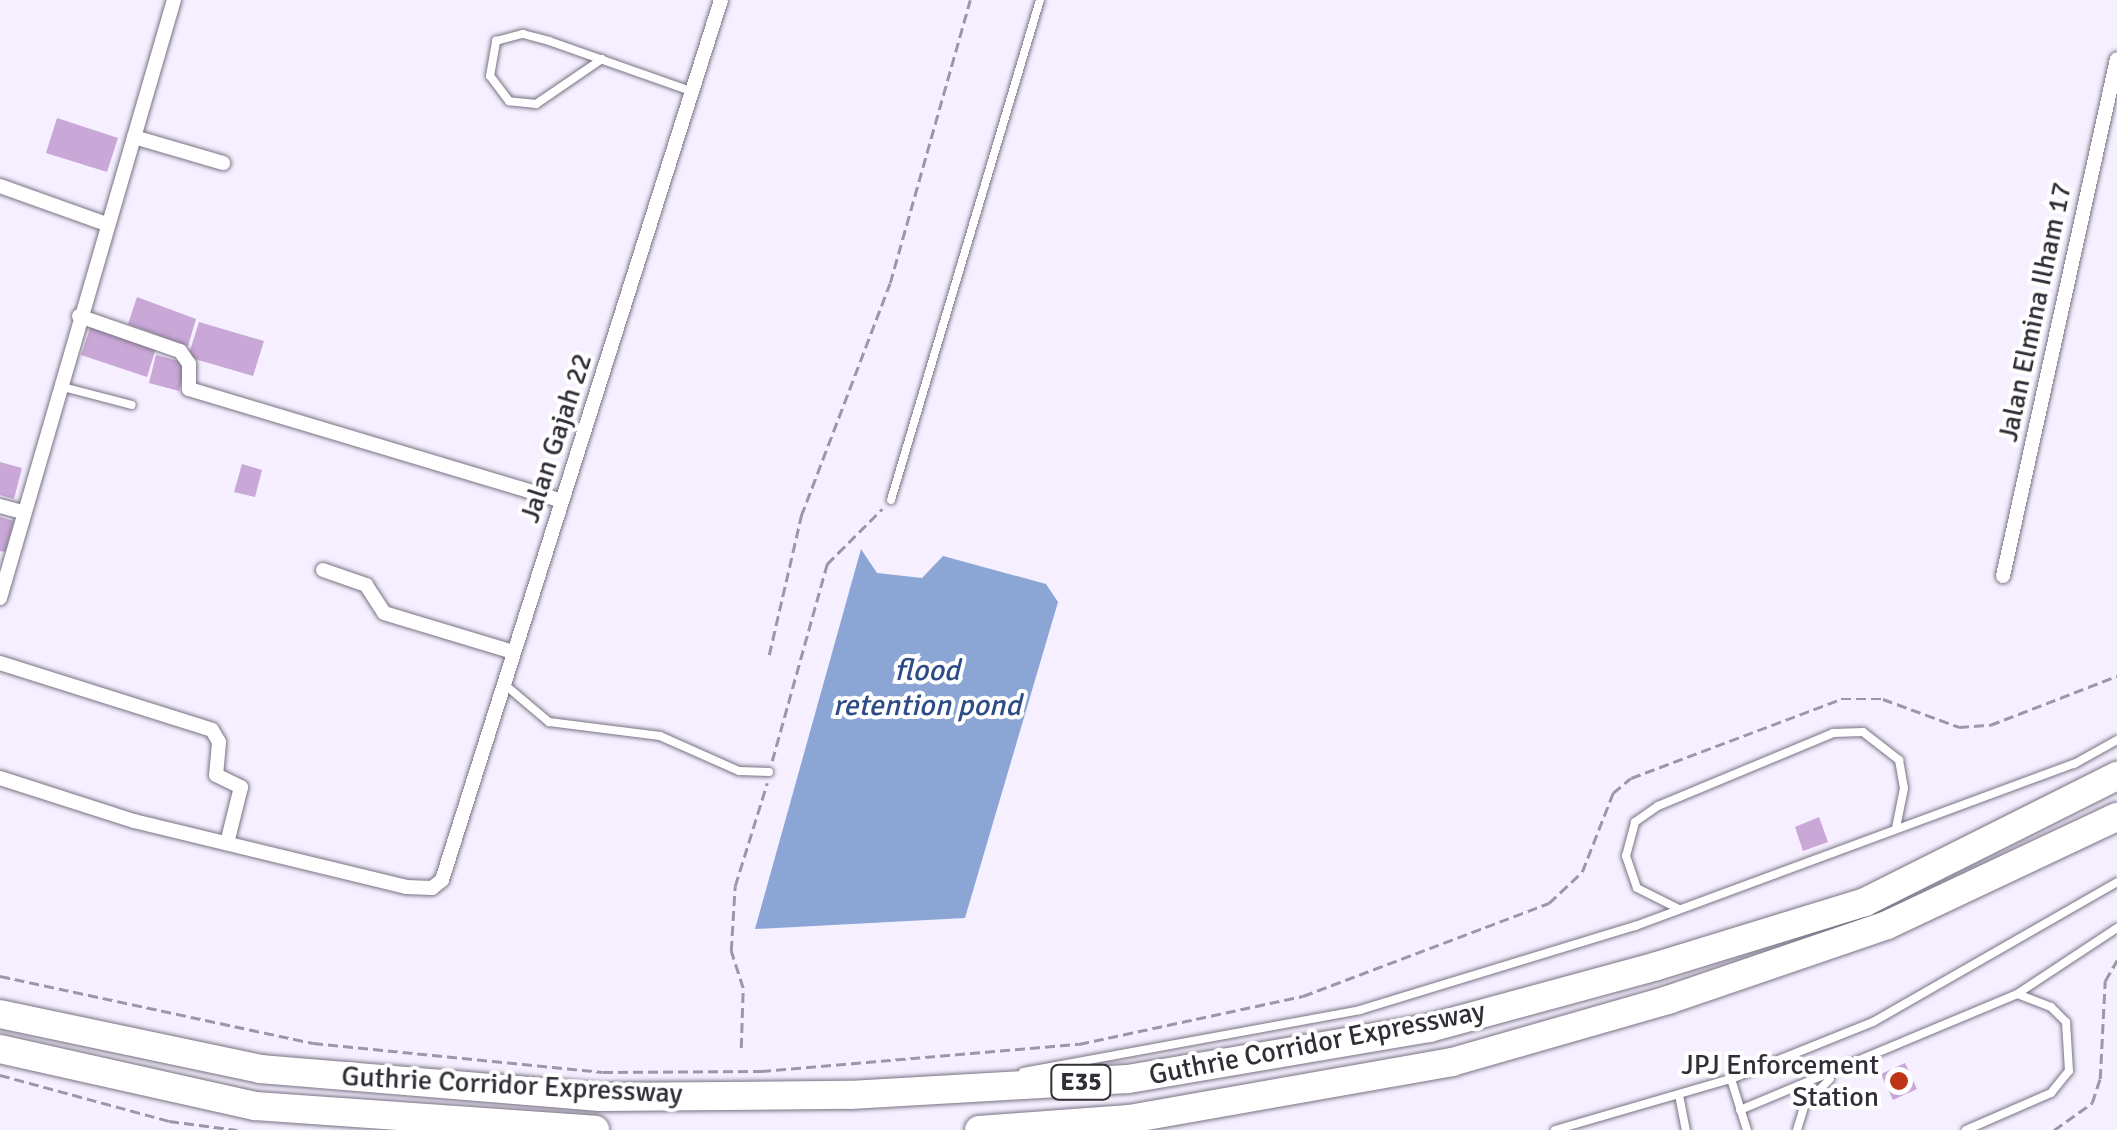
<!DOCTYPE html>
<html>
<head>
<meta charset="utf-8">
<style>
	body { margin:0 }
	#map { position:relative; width:2117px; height:1130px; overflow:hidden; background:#f5efff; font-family:Signika,sans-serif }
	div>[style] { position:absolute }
	.water>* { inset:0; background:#8ba5d5 }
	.building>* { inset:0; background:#c9a7d7 }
	.path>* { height:2.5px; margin-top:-1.25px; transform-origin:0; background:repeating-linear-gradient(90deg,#9c97a4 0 10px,transparent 0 15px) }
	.roads { filter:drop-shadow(0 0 2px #787283) drop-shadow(0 0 2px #787283) }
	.lane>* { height:8px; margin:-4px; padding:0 4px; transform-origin:4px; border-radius:4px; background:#fff }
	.street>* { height:14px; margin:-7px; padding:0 7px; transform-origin:7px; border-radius:7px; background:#fff }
	.highway>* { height:28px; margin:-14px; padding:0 14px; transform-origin:14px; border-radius:14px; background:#fff }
	.dots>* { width:28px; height:28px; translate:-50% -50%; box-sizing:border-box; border:5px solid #fff; border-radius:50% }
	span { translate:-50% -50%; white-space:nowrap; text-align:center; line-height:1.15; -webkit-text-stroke:8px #fff; paint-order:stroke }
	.shield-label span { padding:2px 8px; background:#fff; border:2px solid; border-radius:8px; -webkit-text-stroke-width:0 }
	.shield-label { font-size:25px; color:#312e36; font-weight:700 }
	.street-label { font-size:28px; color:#312e36 }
	.poi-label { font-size:28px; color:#312e36 }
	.right { translate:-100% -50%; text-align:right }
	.water-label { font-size:30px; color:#2d4b87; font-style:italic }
</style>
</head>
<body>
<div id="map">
	<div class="water">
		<i style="clip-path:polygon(861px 549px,877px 573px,922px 578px,943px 556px,1046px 584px,1058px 602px,965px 918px,755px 929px)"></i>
	</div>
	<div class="building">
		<i style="clip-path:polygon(57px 118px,118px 138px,107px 172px,46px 153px)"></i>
		<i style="clip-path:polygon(137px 297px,196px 319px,188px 346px,128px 324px)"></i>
		<i style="clip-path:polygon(199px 322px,264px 341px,253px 376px,188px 357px)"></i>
		<i style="clip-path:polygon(91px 326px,156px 348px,147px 377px,81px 355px)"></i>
		<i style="clip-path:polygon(156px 355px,186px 363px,179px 391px,149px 383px)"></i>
		<i style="clip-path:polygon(0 462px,22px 468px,14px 499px,0 495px)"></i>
		<i style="clip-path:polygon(242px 464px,262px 470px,255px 497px,234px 492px)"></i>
		<i style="clip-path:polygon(0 517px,14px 521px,5px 552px,0 551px)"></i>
		<i style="clip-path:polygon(1819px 817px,1828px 842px,1803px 851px,1795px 827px)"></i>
		<i style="clip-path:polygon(1905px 1063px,1917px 1089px,1893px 1100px,1881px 1074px)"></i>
	</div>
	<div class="path">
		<i style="left:769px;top:655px;width:143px;rotate:-77deg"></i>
		<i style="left:801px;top:516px;width:249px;rotate:-69.1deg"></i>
		<i style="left:890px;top:283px;width:294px;rotate:-74.2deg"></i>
		<i style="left:772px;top:761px;width:205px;rotate:-74.4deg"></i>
		<i style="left:827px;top:564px;width:78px;rotate:-45deg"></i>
		<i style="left:0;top:976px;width:320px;rotate:12.1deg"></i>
		<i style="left:313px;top:1043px;width:291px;rotate:5.7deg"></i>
		<i style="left:603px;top:1072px;width:158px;rotate:-0.4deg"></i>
		<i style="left:761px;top:1071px;width:319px;rotate:-4.9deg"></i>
		<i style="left:1079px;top:1044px;width:229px;rotate:-12.1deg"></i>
		<i style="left:1303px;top:996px;width:263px;rotate:-20.7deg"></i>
		<i style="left:1549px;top:903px;width:45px;rotate:-43.2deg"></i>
		<i style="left:1582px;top:872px;width:85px;rotate:-68.6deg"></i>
		<i style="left:1613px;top:793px;width:23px;rotate:-40deg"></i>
		<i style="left:1631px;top:778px;width:224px;rotate:-20.6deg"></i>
		<i style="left:1841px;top:699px;width:42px"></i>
		<i style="left:1883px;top:699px;width:81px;rotate:20.2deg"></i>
		<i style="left:1959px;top:727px;width:31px;rotate:-4deg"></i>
		<i style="left:1990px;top:725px;width:136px;rotate:-21.1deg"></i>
		<i style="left:741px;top:1048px;width:60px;rotate:-88.1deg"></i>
		<i style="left:743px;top:988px;width:39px;rotate:-108deg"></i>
		<i style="left:731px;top:951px;width:65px;rotate:-86.5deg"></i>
		<i style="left:735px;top:886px;width:108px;rotate:-72.7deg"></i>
		<i style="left:0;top:1075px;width:175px;rotate:15.2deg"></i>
		<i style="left:169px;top:1121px;width:69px;rotate:7.5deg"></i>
		<i style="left:2054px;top:1130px;width:47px;rotate:-35.4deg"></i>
		<i style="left:2092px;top:1103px;width:25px;rotate:-72deg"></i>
		<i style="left:2100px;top:1079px;width:98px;rotate:-87.1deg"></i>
		<i style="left:2105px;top:981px;width:24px;rotate:-60deg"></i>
	</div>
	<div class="roads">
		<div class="lane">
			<i style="left:602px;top:59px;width:80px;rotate:145.7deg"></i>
			<i style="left:536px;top:104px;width:27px;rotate:-174deg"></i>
			<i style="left:509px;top:101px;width:31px;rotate:-127deg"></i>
			<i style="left:490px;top:76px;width:36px;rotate:-80deg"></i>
			<i style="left:496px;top:41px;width:28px;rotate:-15deg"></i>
			<i style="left:523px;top:34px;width:27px;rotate:15deg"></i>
			<i style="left:549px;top:41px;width:151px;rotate:19.4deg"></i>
			<i style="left:59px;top:386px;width:75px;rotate:14.6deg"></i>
			<i style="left:891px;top:500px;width:522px;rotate:-73.41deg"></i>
			<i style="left:504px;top:684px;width:59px;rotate:40.2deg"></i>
			<i style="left:549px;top:722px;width:112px;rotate:7.2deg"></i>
			<i style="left:660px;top:736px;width:86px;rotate:23.9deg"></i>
			<i style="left:739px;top:771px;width:30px;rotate:2deg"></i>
			<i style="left:1679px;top:909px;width:47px;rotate:-153.4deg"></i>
			<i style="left:1637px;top:888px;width:34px;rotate:-109deg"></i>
			<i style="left:1626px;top:856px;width:35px;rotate:-75deg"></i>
			<i style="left:1635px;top:822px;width:28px;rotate:-35deg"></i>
			<i style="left:1658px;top:806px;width:190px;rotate:-22.6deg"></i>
			<i style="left:1833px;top:733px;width:30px;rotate:-2deg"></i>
			<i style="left:1863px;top:732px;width:46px;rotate:37.9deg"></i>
			<i style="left:1899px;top:760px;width:28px;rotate:80deg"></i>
			<i style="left:1904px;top:788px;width:41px;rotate:101.3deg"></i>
			<i style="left:1023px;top:1072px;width:343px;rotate:-10.4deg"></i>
			<i style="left:1360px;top:1010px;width:288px;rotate:-17deg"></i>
			<i style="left:1635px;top:926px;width:468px;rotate:-20.3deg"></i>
			<i style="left:2074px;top:764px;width:49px;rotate:-29.2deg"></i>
			<i style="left:1731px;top:1079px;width:53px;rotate:72.6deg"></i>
			<i style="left:1679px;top:1095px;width:36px;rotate:79deg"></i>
			<i style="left:1740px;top:1110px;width:300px;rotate:-22.7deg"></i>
			<i style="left:2017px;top:994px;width:120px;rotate:-33.4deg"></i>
			<i style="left:1555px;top:1130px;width:183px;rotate:-16.2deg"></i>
			<i style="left:1731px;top:1079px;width:153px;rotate:-21.9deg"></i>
			<i style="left:1873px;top:1022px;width:281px;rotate:-29.8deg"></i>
			<i style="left:1797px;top:1130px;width:27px;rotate:-73deg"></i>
			<i style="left:1805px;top:1104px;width:35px;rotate:-45deg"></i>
			<i style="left:1966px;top:1130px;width:93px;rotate:-23.5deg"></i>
			<i style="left:2051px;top:1093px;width:28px;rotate:-51deg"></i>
			<i style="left:2069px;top:1071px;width:49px;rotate:-93.5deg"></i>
			<i style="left:2066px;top:1022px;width:21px;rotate:-135deg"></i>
			<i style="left:2051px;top:1007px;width:36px;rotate:-159deg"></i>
		</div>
		<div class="street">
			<i style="left:134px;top:137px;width:93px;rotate:16.3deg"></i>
			<i style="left:0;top:186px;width:113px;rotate:19.7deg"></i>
			<i style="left:79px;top:316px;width:107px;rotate:19.1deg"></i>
			<i style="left:180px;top:351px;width:16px;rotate:55deg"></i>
			<i style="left:189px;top:364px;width:25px;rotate:90deg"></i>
			<i style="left:189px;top:389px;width:389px;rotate:16.7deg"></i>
			<i style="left:0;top:506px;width:24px;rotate:15deg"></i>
			<i style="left:323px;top:570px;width:46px;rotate:19.2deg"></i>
			<i style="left:366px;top:585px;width:33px;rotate:57deg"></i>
			<i style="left:384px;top:613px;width:135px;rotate:16.8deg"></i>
			<i style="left:2003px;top:576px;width:529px;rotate:-77.57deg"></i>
			<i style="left:0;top:598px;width:623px;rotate:-73.78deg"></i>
			<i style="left:0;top:663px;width:222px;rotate:17.5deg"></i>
			<i style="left:212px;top:730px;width:14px;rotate:60deg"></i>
			<i style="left:219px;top:742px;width:33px;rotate:95deg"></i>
			<i style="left:216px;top:775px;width:28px;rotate:26deg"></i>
			<i style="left:241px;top:787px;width:58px;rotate:104deg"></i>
			<i style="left:0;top:778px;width:141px;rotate:17.8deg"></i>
			<i style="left:134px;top:821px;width:280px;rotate:13.6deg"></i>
			<i style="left:406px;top:887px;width:26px;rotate:2deg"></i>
			<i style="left:432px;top:888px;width:13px;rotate:-39deg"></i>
			<i style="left:442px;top:880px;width:923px;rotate:-72.41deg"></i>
		</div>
		<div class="highway">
			<i style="left:0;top:1014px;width:266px;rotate:11.9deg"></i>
			<i style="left:260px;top:1069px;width:341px;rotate:4.7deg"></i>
			<i style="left:600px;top:1097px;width:250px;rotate:-0.5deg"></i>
			<i style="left:850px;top:1095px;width:278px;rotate:-3.3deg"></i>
			<i style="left:1128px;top:1079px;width:305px;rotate:-9.6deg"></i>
			<i style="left:1429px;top:1028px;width:236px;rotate:-15.2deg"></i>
			<i style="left:1657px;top:966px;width:218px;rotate:-17.1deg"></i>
			<i style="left:1865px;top:902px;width:282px;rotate:-26.6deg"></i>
			<i style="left:0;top:1049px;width:261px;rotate:12.6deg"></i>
			<i style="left:255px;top:1106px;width:341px;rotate:4deg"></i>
			<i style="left:979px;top:1130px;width:150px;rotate:-4.2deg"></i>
			<i style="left:1129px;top:1119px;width:328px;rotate:-10deg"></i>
			<i style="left:1452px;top:1062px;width:225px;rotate:-16deg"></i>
			<i style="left:1668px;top:1000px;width:231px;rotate:-18.9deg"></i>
			<i style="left:1887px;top:925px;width:254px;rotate:-25.2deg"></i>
		</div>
	</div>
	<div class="dots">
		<i style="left:1899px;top:1081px;background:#be3416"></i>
	</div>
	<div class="shield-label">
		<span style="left:1081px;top:1082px">E35</span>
	</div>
	<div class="street-label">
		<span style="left:2035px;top:312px;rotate:-78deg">Jalan Elmina Ilham 17</span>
		<span style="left:556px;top:438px;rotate:-72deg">Jalan Gajah 22</span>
		<span style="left:1317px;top:1043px;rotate:-11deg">Guthrie Corridor Expressway</span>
		<span style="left:512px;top:1085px;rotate:3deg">Guthrie Corridor Expressway</span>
	</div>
	<div class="poi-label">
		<span class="right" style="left:1879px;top:1081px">JPJ Enforcement<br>Station</span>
	</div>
	<div class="water-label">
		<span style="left:927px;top:688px">flood<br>retention pond</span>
	</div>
</div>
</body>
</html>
